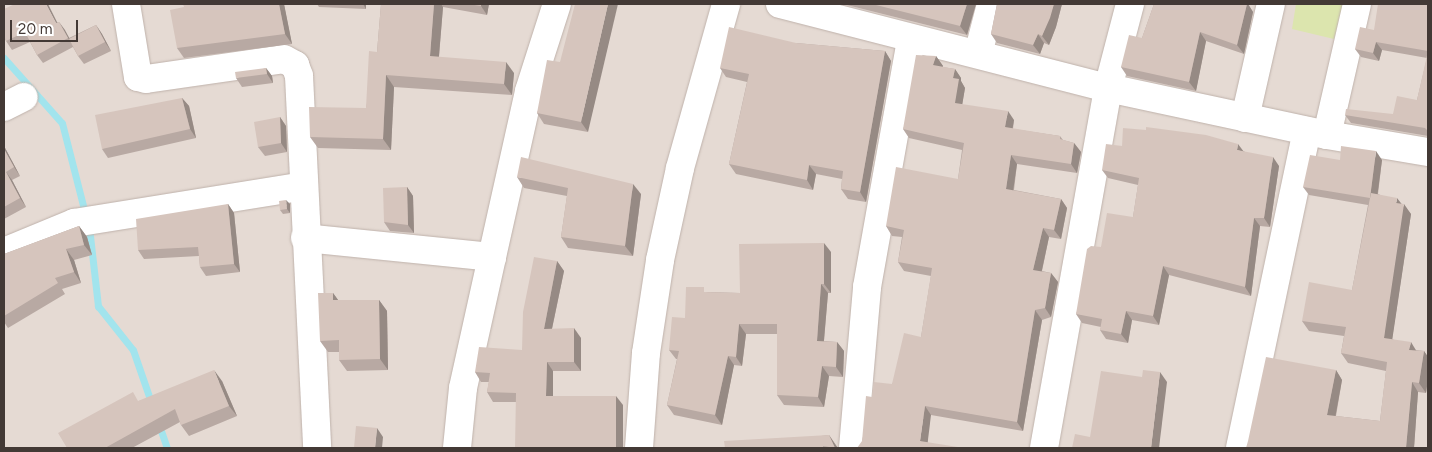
<!DOCTYPE html>
<html>
<head>
<meta charset="utf-8">
<style>
	body { margin:0 }
	#map { position:relative; width:1432px; height:452px; overflow:hidden; background:#f2eae5; font-family:Figtree,sans-serif }
	div>[style] { position:absolute }
	.residential>* { inset:0; background:#e5dad3 }
	.green>* { inset:0; background:#dce5ae }
	.stream>* { height:7px; margin:-3.5px; padding:0 3.5px; transform-origin:3.5px; border-radius:3.5px; background:#a2e4ed }
	.roads { filter:drop-shadow(0 0 1px #bfb2ab) drop-shadow(0 0 1px #bfb2ab) }
	.minor>* { height:28px; margin:-14px; padding:0 14px; transform-origin:14px; border-radius:14px; background:#fff }
	.wall>* { inset:0; background:#b8a9a3 }
	.shaded-wall>* { inset:0; background:#968a84 }
	.building>* { inset:0; background:#d6c5bd }
	span { translate:-50% -50%; white-space:nowrap; text-align:center; line-height:1.15; -webkit-text-stroke:4px #fff; paint-order:stroke }
	.frame { position:absolute; inset:0; border:5px solid #433935; pointer-events:none }
	.scale { position:absolute; left:10px; top:20px; width:68px; height:22px; box-sizing:border-box; border:2px solid #433935; border-top:0; padding-left:6px; font-size:15px; line-height:18px; white-space:nowrap; color:#433935; -webkit-text-stroke:4px #fff; paint-order:stroke }
</style>
</head>
<body>
<div id="map">
	<div class="residential">
		<i style="clip-path:polygon(4px 4px,1428px 4px,1428px 448px,4px 448px)"></i>
	</div>
	<div class="green">
		<i style="clip-path:polygon(1296px 4px,1343px 4px,1334px 39px,1292px 29px)"></i>
	</div>
	<div class="stream">
		<i style="left:4px;top:58px;width:87px;rotate:48.3deg"></i>
		<i style="left:62px;top:123px;width:97px;rotate:75.7deg"></i>
		<i style="left:89px;top:227px;width:80px;rotate:83.5deg"></i>
		<i style="left:98px;top:306px;width:56px;rotate:51.5deg"></i>
		<i style="left:133px;top:350px;width:58px;rotate:70.9deg"></i>
		<i style="left:159px;top:425px;width:24px;rotate:71deg"></i>
	</div>
	<div class="roads">
		<div class="minor">
			<i style="left:126px;top:4px;width:74px;rotate:80.7deg"></i>
			<i style="left:138px;top:77px;width:8px;rotate:14deg"></i>
			<i style="left:146px;top:79px;width:139px;rotate:-8.2deg"></i>
			<i style="left:284px;top:59px;width:13px;rotate:29deg"></i>
			<i style="left:295px;top:65px;width:12px;rotate:70deg"></i>
			<i style="left:299px;top:76px;width:372px;rotate:87.2deg"></i>
			<i style="left:780px;top:4px;width:339px;rotate:14.4deg"></i>
			<i style="left:1108px;top:88px;width:224px;rotate:12.1deg"></i>
			<i style="left:1327px;top:135px;width:102px;rotate:9.6deg"></i>
			<i style="left:978px;top:54px;width:52px;rotate:-75.4deg"></i>
			<i style="left:4px;top:107px;width:22px;rotate:-27deg"></i>
			<i style="left:1245px;top:118px;width:117px;rotate:-77.2deg"></i>
			<i style="left:1327px;top:135px;width:134px;rotate:-77.1deg"></i>
			<i style="left:305px;top:238px;width:188px;rotate:5.8deg"></i>
			<i style="left:4px;top:252px;width:76px;rotate:-22.5deg"></i>
			<i style="left:74px;top:223px;width:233px;rotate:-9.1deg"></i>
			<i style="left:457px;top:448px;width:60px;rotate:-84.3deg"></i>
			<i style="left:463px;top:388px;width:134px;rotate:-77.5deg"></i>
			<i style="left:492px;top:257px;width:170px;rotate:-77.4deg"></i>
			<i style="left:529px;top:91px;width:91px;rotate:-72.2deg"></i>
			<i style="left:639px;top:448px;width:95px;rotate:-85.8deg"></i>
			<i style="left:646px;top:353px;width:94px;rotate:-81.4deg"></i>
			<i style="left:660px;top:260px;width:94px;rotate:-77.7deg"></i>
			<i style="left:680px;top:168px;width:170px;rotate:-74.3deg"></i>
			<i style="left:853px;top:448px;width:162px;rotate:-85deg"></i>
			<i style="left:867px;top:287px;width:252px;rotate:-79.9deg"></i>
			<i style="left:1044px;top:448px;width:366px;rotate:-79.9deg"></i>
			<i style="left:1108px;top:88px;width:87px;rotate:-75.3deg"></i>
			<i style="left:1240px;top:448px;width:324px;rotate:-78.1deg"></i>
		</div>
	</div>
	<div class="wall">
		<i style="clip-path:polygon(284px 4px,292px 44px,184px 58px,177px 48px,184px 7px)"></i>
		<i style="clip-path:polygon(317px 4px,366px 4px,366px 9px,319px 7px)"></i>
		<i style="clip-path:polygon(381px 4px,489px 4px,487px 15px,443px 7px,439px 57px,514px 73px,512px 95px,394px 87px,391px 150px,318px 148px,310px 137px,366px 108px,377px 52px)"></i>
		<i style="clip-path:polygon(843px 4px,976px 4px,967px 35px)"></i>
		<i style="clip-path:polygon(997px 4px,1062px 4px,1056px 27px,1049px 45px,1044px 43px,1040px 54px,997px 43px,991px 34px)"></i>
		<i style="clip-path:polygon(1154px 4px,1248px 4px,1253px 12px,1244px 54px,1206px 41px,1196px 91px,1127px 76px,1121px 67px,1142px 38px)"></i>
		<i style="clip-path:polygon(1428px 4px,1428px 136px,1351px 123px,1345px 115px,1393px 114px,1417px 100px,1427px 58px,1382px 50px,1379px 61px,1361px 57px,1355px 49px)"></i>
		<i style="clip-path:polygon(59px 22px,69px 38px,96px 25px,102px 34px,111px 51px,84px 64px,78px 56px,73px 47px,43px 63px,37px 55px,30px 42px,12px 50px,6px 41px,4px 36px)"></i>
		<i style="clip-path:polygon(796px 43px,885px 51px,891px 61px,866px 202px,848px 199px,841px 189px,842px 179px,816px 174px,813px 190px,736px 174px,729px 164px,747px 82px,726px 77px,720px 68px)"></i>
		<i style="clip-path:polygon(936px 56px,943px 66px,942px 67px,955px 69px,961px 78px,961px 81px,965px 88px,962px 105px,1014px 120px,1013px 129px,1060px 136px,1063px 140px,1074px 143px,1081px 152px,1077px 173px,1017px 164px,1014px 190px,1061px 199px,1067px 208px,1061px 239px,1049px 237px,1042px 271px,1051px 273px,1058px 282px,1051px 317px,1042px 320px,1023px 431px,931px 415px,862px 441px,872px 397px,892px 384px,921px 337px,931px 276px,904px 271px,898px 262px,902px 237px,892px 236px,886px 226px,958px 179px,962px 150px,909px 138px,903px 129px)"></i>
		<i style="clip-path:polygon(560px 62px,588px 132px,544px 124px,537px 113px)"></i>
		<i style="clip-path:polygon(266px 68px,272px 76px,273px 83px,242px 87px,236px 78px)"></i>
		<i style="clip-path:polygon(182px 98px,189px 106px,196px 138px,108px 158px,102px 149px)"></i>
		<i style="clip-path:polygon(280px 117px,286px 126px,287px 152px,265px 156px,258px 147px)"></i>
		<i style="clip-path:polygon(4px 146px,20px 176px,12px 180px,26px 207px,4px 219px)"></i>
		<i style="clip-path:polygon(1122px 146px,1243px 151px,1279px 166px,1270px 227px,1260px 226px,1251px 296px,1169px 275px,1159px 325px,1132px 320px,1128px 343px,1106px 339px,1100px 330px,1101px 327px,1082px 323px,1076px 314px,1101px 247px,1133px 217px,1138px 185px,1108px 178px,1102px 170px)"></i>
		<i style="clip-path:polygon(1340px 160px,1382px 160px,1378px 194px,1401px 204px,1411px 214px,1392px 339px,1416px 350px,1424px 351px,1428px 357px,1428px 379px,1426px 393px,1418px 392px,1414px 448px,1246px 448px,1336px 370px,1342px 380px,1336px 416px,1380px 421px,1386px 371px,1348px 363px,1341px 353px,1344px 336px,1309px 331px,1302px 321px,1352px 290px,1368px 205px,1309px 195px,1303px 187px)"></i>
		<i style="clip-path:polygon(517px 177px,641px 194px,633px 256px,568px 248px,561px 237px,567px 196px,524px 188px)"></i>
		<i style="clip-path:polygon(407px 187px,413px 196px,414px 233px,390px 231px,384px 222px)"></i>
		<i style="clip-path:polygon(228px 204px,234px 213px,240px 272px,206px 276px,200px 267px,199px 256px,144px 259px,138px 250px)"></i>
		<i style="clip-path:polygon(290px 204px,290px 213px,283px 214px,280px 210px)"></i>
		<i style="clip-path:polygon(79px 226px,87px 237px,92px 255px,74px 260px,81px 283px,62px 289px,65px 294px,8px 328px,4px 322px,4px 254px)"></i>
		<i style="clip-path:polygon(831px 252px,831px 293px,828px 293px,824px 341px,837px 342px,844px 351px,843px 377px,829px 376px,824px 407px,784px 405px,777px 395px,777px 334px,746px 334px,742px 366px,734px 365px,722px 425px,674px 415px,667px 405px,677px 359px,676px 359px,669px 350px,685px 318px,707px 292px,740px 293px)"></i>
		<i style="clip-path:polygon(557px 261px,564px 271px,552px 329px,581px 338px,581px 371px,553px 371px,553px 396px,623px 405px,623px 448px,516px 402px,493px 402px,487px 392px,489px 382px,481px 382px,475px 372px,522px 350px)"></i>
		<i style="clip-path:polygon(333px 293px,338px 300px,379px 300px,387px 311px,388px 370px,347px 371px,339px 360px,339px 352px,328px 352px,320px 341px)"></i>
		<i style="clip-path:polygon(222px 381px,237px 416px,189px 436px,181px 425px,180px 422px,132px 448px,67px 448px,139px 401px)"></i>
		<i style="clip-path:polygon(829px 435px,838px 448px,725px 448px)"></i>
	</div>
	<div class="shaded-wall">
		<i style="clip-path:polygon(46px 4px,48px 4px,62px 32px,56px 23px)"></i>
		<i style="clip-path:polygon(279px 4px,284px 4px,292px 44px,285px 34px)"></i>
		<i style="clip-path:polygon(363px 4px,366px 4px,366px 9px)"></i>
		<i style="clip-path:polygon(434px 4px,441px 4px,443px 7px,438px 67px,430px 56px)"></i>
		<i style="clip-path:polygon(481px 4px,489px 4px,487px 15px,481px 6px)"></i>
		<i style="clip-path:polygon(608px 4px,618px 4px,588px 132px,581px 122px)"></i>
		<i style="clip-path:polygon(967px 4px,976px 4px,967px 35px,960px 26px)"></i>
		<i style="clip-path:polygon(1054px 4px,1062px 4px,1056px 27px,1049px 45px,1042px 36px)"></i>
		<i style="clip-path:polygon(1247px 4px,1248px 4px,1253px 12px,1244px 54px,1237px 45px)"></i>
		<i style="clip-path:polygon(59px 22px,65px 30px,74px 47px,68px 38px)"></i>
		<i style="clip-path:polygon(96px 25px,102px 34px,111px 51px,105px 42px)"></i>
		<i style="clip-path:polygon(1200px 32px,1206px 41px,1196px 91px,1189px 82px)"></i>
		<i style="clip-path:polygon(1038px 34px,1044px 43px,1040px 54px,1033px 45px)"></i>
		<i style="clip-path:polygon(1376px 42px,1382px 50px,1379px 61px,1373px 53px)"></i>
		<i style="clip-path:polygon(885px 51px,891px 61px,866px 202px,860px 192px)"></i>
		<i style="clip-path:polygon(936px 56px,943px 66px,940px 74px,933px 65px)"></i>
		<i style="clip-path:polygon(506px 62px,514px 73px,512px 95px,504px 84px)"></i>
		<i style="clip-path:polygon(266px 68px,272px 76px,273px 83px,267px 74px)"></i>
		<i style="clip-path:polygon(955px 69px,961px 78px,961px 81px,965px 88px,961px 112px,955px 103px,953px 78px)"></i>
		<i style="clip-path:polygon(386px 75px,394px 87px,391px 150px,383px 139px)"></i>
		<i style="clip-path:polygon(182px 98px,189px 106px,196px 138px,190px 129px)"></i>
		<i style="clip-path:polygon(1008px 111px,1014px 120px,1011px 137px,1005px 127px)"></i>
		<i style="clip-path:polygon(280px 117px,286px 126px,287px 152px,281px 143px)"></i>
		<i style="clip-path:polygon(1074px 143px,1081px 152px,1077px 173px,1071px 164px)"></i>
		<i style="clip-path:polygon(1238px 144px,1244px 152px,1237px 150px)"></i>
		<i style="clip-path:polygon(4px 146px,20px 176px,14px 167px,4px 149px)"></i>
		<i style="clip-path:polygon(1376px 151px,1382px 160px,1376px 206px,1370px 198px)"></i>
		<i style="clip-path:polygon(1011px 155px,1017px 164px,1012px 198px,1006px 189px)"></i>
		<i style="clip-path:polygon(1273px 157px,1279px 166px,1270px 227px,1264px 218px)"></i>
		<i style="clip-path:polygon(809px 165px,816px 174px,813px 190px,807px 180px)"></i>
		<i style="clip-path:polygon(6px 172px,12px 180px,26px 207px,20px 198px)"></i>
		<i style="clip-path:polygon(633px 184px,641px 194px,633px 256px,625px 246px)"></i>
		<i style="clip-path:polygon(407px 187px,413px 196px,414px 233px,408px 225px)"></i>
		<i style="clip-path:polygon(1397px 198px,1404px 207px,1404px 204px,1411px 214px,1391px 348px,1384px 338px)"></i>
		<i style="clip-path:polygon(1061px 199px,1067px 208px,1061px 239px,1054px 230px)"></i>
		<i style="clip-path:polygon(286px 200px,290px 204px,290px 213px,287px 209px)"></i>
		<i style="clip-path:polygon(228px 204px,234px 213px,240px 272px,234px 264px)"></i>
		<i style="clip-path:polygon(1254px 218px,1260px 226px,1251px 296px,1245px 287px)"></i>
		<i style="clip-path:polygon(79px 226px,87px 237px,92px 255px,84px 245px)"></i>
		<i style="clip-path:polygon(1043px 228px,1049px 237px,1040px 279px,1033px 270px)"></i>
		<i style="clip-path:polygon(824px 243px,831px 252px,831px 293px,824px 284px)"></i>
		<i style="clip-path:polygon(66px 249px,74px 260px,81px 283px,74px 272px)"></i>
		<i style="clip-path:polygon(557px 261px,564px 271px,550px 338px,544px 329px)"></i>
		<i style="clip-path:polygon(1163px 266px,1169px 275px,1159px 325px,1153px 316px)"></i>
		<i style="clip-path:polygon(1051px 273px,1058px 282px,1051px 317px,1045px 308px)"></i>
		<i style="clip-path:polygon(821px 284px,828px 293px,823px 351px,817px 341px)"></i>
		<i style="clip-path:polygon(333px 293px,341px 304px,333px 300px)"></i>
		<i style="clip-path:polygon(379px 300px,387px 311px,388px 370px,380px 359px)"></i>
		<i style="clip-path:polygon(1035px 310px,1042px 320px,1023px 431px,1017px 422px)"></i>
		<i style="clip-path:polygon(1126px 311px,1132px 320px,1128px 343px,1121px 334px)"></i>
		<i style="clip-path:polygon(739px 324px,746px 334px,742px 366px,736px 357px)"></i>
		<i style="clip-path:polygon(574px 328px,581px 338px,581px 371px,574px 362px)"></i>
		<i style="clip-path:polygon(837px 342px,844px 351px,843px 377px,836px 367px)"></i>
		<i style="clip-path:polygon(1411px 342px,1417px 352px,1409px 350px)"></i>
		<i style="clip-path:polygon(1424px 351px,1428px 357px,1428px 379px,1426px 393px,1419px 383px)"></i>
		<i style="clip-path:polygon(728px 356px,734px 365px,722px 425px,715px 415px)"></i>
		<i style="clip-path:polygon(547px 362px,553px 371px,553px 405px,546px 396px)"></i>
		<i style="clip-path:polygon(822px 366px,829px 376px,824px 407px,818px 397px)"></i>
		<i style="clip-path:polygon(214px 370px,222px 381px,237px 416px,229px 406px)"></i>
		<i style="clip-path:polygon(1336px 370px,1342px 380px,1334px 424px,1327px 415px)"></i>
		<i style="clip-path:polygon(1160px 372px,1167px 382px,1159px 448px,1151px 448px)"></i>
		<i style="clip-path:polygon(1412px 382px,1418px 392px,1414px 448px,1406px 448px)"></i>
		<i style="clip-path:polygon(616px 396px,623px 405px,623px 448px,616px 448px)"></i>
		<i style="clip-path:polygon(925px 406px,931px 415px,927px 448px,920px 441px)"></i>
		<i style="clip-path:polygon(377px 428px,383px 437px,382px 448px,375px 448px)"></i>
		<i style="clip-path:polygon(829px 435px,837px 447px,838px 448px,835px 448px)"></i>
	</div>
	<div class="building">
		<i style="clip-path:polygon(15px 4px,46px 4px,56px 23px,59px 22px,68px 38px,37px 55px,25px 32px,6px 41px,4px 36px,4px 9px)"></i>
		<i style="clip-path:polygon(183px 4px,279px 4px,285px 34px,177px 48px,170px 10px,184px 7px)"></i>
		<i style="clip-path:polygon(381px 4px,434px 4px,430px 56px,506px 62px,504px 84px,386px 75px,383px 139px,310px 137px,309px 107px,366px 108px,369px 51px,377px 52px)"></i>
		<i style="clip-path:polygon(468px 4px,481px 4px,481px 6px)"></i>
		<i style="clip-path:polygon(575px 4px,608px 4px,581px 122px,537px 113px,547px 60px,560px 62px)"></i>
		<i style="clip-path:polygon(872px 4px,967px 4px,960px 26px)"></i>
		<i style="clip-path:polygon(997px 4px,1054px 4px,1050px 18px,1042px 36px,1038px 34px,1033px 45px,991px 34px)"></i>
		<i style="clip-path:polygon(1154px 4px,1247px 4px,1237px 45px,1200px 32px,1189px 82px,1121px 67px,1129px 35px,1142px 38px)"></i>
		<i style="clip-path:polygon(1378px 4px,1428px 4px,1428px 131px,1425px 128px,1345px 115px,1346px 109px,1393px 114px,1397px 96px,1417px 100px,1428px 51px,1376px 42px,1373px 53px,1355px 49px,1360px 27px,1374px 30px)"></i>
		<i style="clip-path:polygon(96px 25px,105px 42px,78px 56px,69px 39px)"></i>
		<i style="clip-path:polygon(729px 27px,796px 43px,885px 51px,860px 192px,841px 189px,843px 171px,809px 165px,807px 180px,729px 164px,749px 74px,720px 68px)"></i>
		<i style="clip-path:polygon(916px 55px,936px 56px,933px 65px,955px 69px,953px 78px,959px 79px,955px 103px,1008px 111px,1005px 127px,1060px 136px,1060px 139px,1074px 143px,1071px 164px,1011px 155px,1006px 189px,1061px 199px,1054px 230px,1043px 228px,1033px 270px,1051px 273px,1045px 308px,1035px 310px,1017px 422px,925px 406px,920px 441px,964px 448px,857px 448px,862px 441px,866px 396px,872px 397px,874px 382px,892px 384px,904px 333px,921px 337px,932px 268px,898px 262px,904px 230px,886px 226px,896px 167px,958px 179px,964px 143px,903px 129px)"></i>
		<i style="clip-path:polygon(266px 68px,267px 74px,236px 78px,235px 72px)"></i>
		<i style="clip-path:polygon(182px 98px,190px 129px,102px 149px,95px 115px)"></i>
		<i style="clip-path:polygon(280px 117px,281px 143px,258px 147px,254px 122px)"></i>
		<i style="clip-path:polygon(1146px 127px,1206px 135px,1238px 144px,1237px 150px,1273px 157px,1264px 218px,1254px 218px,1245px 287px,1163px 266px,1153px 316px,1126px 311px,1121px 334px,1100px 330px,1102px 319px,1076px 314px,1087px 249px,1091px 246px,1101px 247px,1107px 213px,1133px 217px,1139px 178px,1102px 170px,1106px 144px,1122px 146px,1123px 128px,1146px 130px)"></i>
		<i style="clip-path:polygon(1341px 146px,1376px 151px,1370px 198px,1303px 187px,1310px 155px,1340px 160px)"></i>
		<i style="clip-path:polygon(4px 149px,14px 167px,6px 172px,20px 198px,4px 207px)"></i>
		<i style="clip-path:polygon(521px 157px,633px 184px,625px 246px,561px 237px,568px 188px,517px 177px)"></i>
		<i style="clip-path:polygon(407px 187px,408px 225px,384px 222px,383px 188px)"></i>
		<i style="clip-path:polygon(1371px 193px,1397px 198px,1396px 203px,1404px 204px,1384px 338px,1411px 342px,1409px 350px,1424px 351px,1419px 383px,1412px 382px,1406px 448px,1246px 448px,1248px 441px,1266px 357px,1336px 370px,1327px 415px,1380px 421px,1387px 362px,1341px 353px,1346px 327px,1302px 321px,1309px 282px,1352px 290px)"></i>
		<i style="clip-path:polygon(286px 200px,287px 209px,280px 210px,279px 201px)"></i>
		<i style="clip-path:polygon(228px 204px,234px 264px,200px 267px,198px 247px,138px 250px,136px 219px)"></i>
		<i style="clip-path:polygon(79px 226px,84px 245px,66px 249px,74px 272px,55px 278px,58px 283px,4px 316px,4px 254px)"></i>
		<i style="clip-path:polygon(824px 243px,824px 284px,821px 284px,817px 341px,837px 342px,836px 367px,822px 366px,818px 397px,777px 395px,777px 324px,739px 324px,736px 357px,728px 356px,715px 415px,667px 405px,679px 351px,669px 350px,672px 317px,685px 318px,686px 287px,704px 287px,704px 292px,740px 293px,739px 244px)"></i>
		<i style="clip-path:polygon(534px 257px,557px 261px,544px 329px,574px 328px,574px 362px,547px 362px,546px 396px,616px 396px,616px 448px,515px 448px,516px 393px,487px 392px,490px 373px,475px 372px,479px 347px,522px 350px,523px 312px)"></i>
		<i style="clip-path:polygon(318px 293px,333px 293px,333px 300px,379px 300px,380px 359px,339px 360px,339px 340px,320px 341px)"></i>
		<i style="clip-path:polygon(214px 370px,229px 406px,181px 425px,175px 409px,105px 448px,67px 448px,58px 433px,133px 392px,138px 401px)"></i>
		<i style="clip-path:polygon(1143px 370px,1160px 372px,1151px 448px,1072px 448px,1075px 434px,1090px 437px,1101px 371px,1142px 377px)"></i>
		<i style="clip-path:polygon(356px 426px,377px 428px,375px 448px,354px 448px)"></i>
		<i style="clip-path:polygon(829px 435px,835px 448px,823px 446px,823px 448px,725px 448px,724px 441px)"></i>
	</div>
	<div class="frame"></div>
	<div class="scale">20 m</div>
</div>
</body>
</html>
